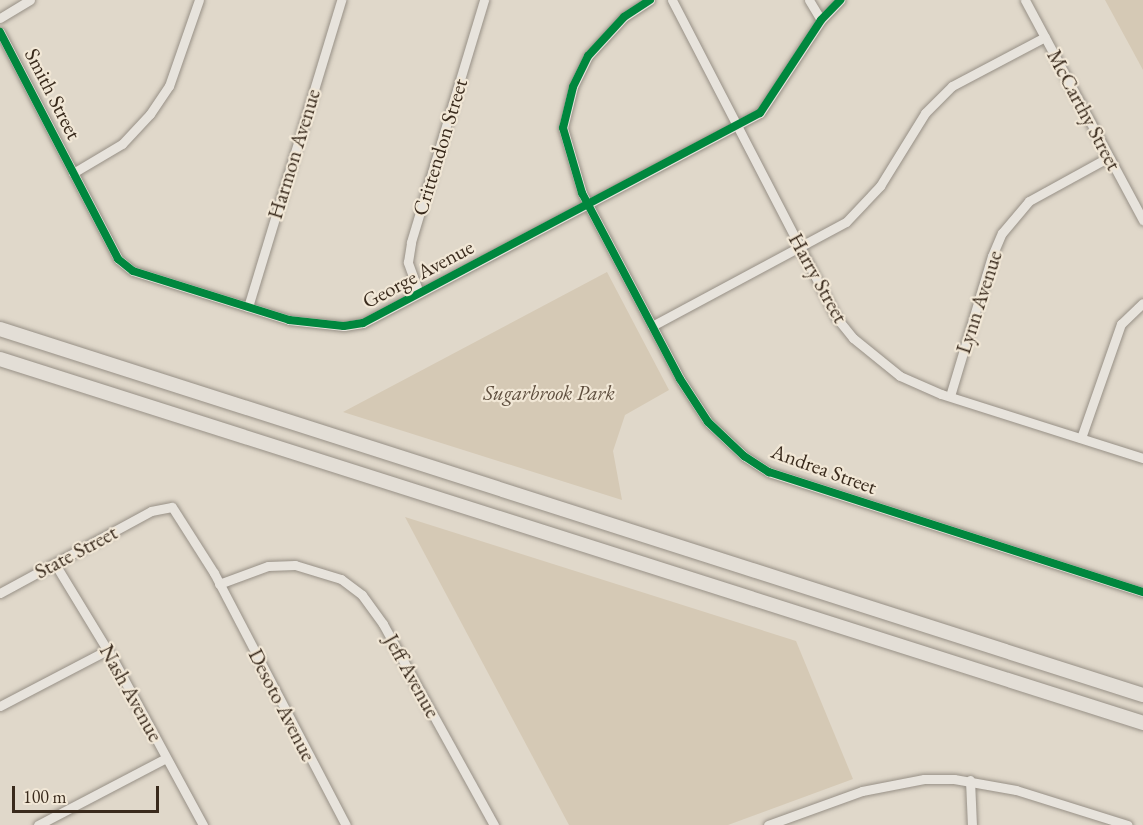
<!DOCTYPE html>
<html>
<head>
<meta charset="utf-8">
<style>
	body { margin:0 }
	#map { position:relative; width:1143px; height:825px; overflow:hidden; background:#e0d8ca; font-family:"EB Garamond",serif }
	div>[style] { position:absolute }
	.green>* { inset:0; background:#d5c9b5 }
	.roads { filter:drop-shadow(0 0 2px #979086) drop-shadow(0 0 2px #979086) }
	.minor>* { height:9px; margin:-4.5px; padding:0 4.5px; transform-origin:4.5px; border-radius:4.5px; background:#e7e3dc }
	.highway>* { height:14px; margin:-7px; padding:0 7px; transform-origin:7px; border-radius:7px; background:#e3ded6 }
	.cycleway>* { height:8px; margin:-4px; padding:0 4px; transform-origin:4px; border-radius:4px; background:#00873e }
	span { translate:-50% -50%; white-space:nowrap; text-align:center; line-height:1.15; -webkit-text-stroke:4.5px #f1e7d6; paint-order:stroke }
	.street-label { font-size:21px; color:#392a1c }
	.park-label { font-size:21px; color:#5e4e3e; font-style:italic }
	.scale { position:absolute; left:12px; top:786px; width:147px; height:27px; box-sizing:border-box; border:3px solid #392a1c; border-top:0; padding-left:8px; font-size:18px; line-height:21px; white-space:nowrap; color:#392a1c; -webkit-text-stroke:4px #f1e7d6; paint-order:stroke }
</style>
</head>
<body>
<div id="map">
	<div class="green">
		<i style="clip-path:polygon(1105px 0,1143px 0,1143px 70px)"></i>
		<i style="clip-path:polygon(607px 272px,669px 390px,625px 415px,613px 451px,622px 500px,343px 412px)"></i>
		<i style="clip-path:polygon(405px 517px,796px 641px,853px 779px,728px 825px,569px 825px)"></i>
	</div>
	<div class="roads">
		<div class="minor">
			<i style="left:650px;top:0;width:31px;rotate:147deg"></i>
			<i style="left:624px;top:17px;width:53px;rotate:132.7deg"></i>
			<i style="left:588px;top:56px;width:34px;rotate:116deg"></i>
			<i style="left:573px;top:87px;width:42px;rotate:103.7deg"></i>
			<i style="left:563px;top:128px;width:68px;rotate:73.7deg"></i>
			<i style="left:582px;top:193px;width:210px;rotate:62.2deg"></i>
			<i style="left:680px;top:379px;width:51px;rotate:56.9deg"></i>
			<i style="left:708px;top:422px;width:50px;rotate:43.4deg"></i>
			<i style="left:744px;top:456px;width:30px;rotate:33deg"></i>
			<i style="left:769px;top:472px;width:393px;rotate:17.8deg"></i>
			<i style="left:672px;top:0;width:357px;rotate:62.6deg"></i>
			<i style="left:836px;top:317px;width:27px;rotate:51deg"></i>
			<i style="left:853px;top:338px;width:60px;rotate:39deg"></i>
			<i style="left:900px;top:376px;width:45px;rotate:23.7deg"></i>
			<i style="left:941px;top:394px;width:212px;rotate:17.6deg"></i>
			<i style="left:809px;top:0;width:23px;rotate:59deg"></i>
			<i style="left:1025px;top:0;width:250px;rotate:61.8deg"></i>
			<i style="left:0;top:18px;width:35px;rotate:-31deg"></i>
			<i style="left:0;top:32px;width:256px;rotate:62.5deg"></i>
			<i style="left:118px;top:259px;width:19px;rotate:39deg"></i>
			<i style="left:133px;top:271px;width:164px;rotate:17.4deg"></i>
			<i style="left:289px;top:320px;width:55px;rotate:6.2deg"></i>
			<i style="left:344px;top:326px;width:19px;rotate:-9deg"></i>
			<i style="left:363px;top:323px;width:449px;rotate:-27.9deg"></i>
			<i style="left:760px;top:113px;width:111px;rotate:-56.7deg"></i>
			<i style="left:821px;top:20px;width:28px;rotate:-46deg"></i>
			<i style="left:73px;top:173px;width:57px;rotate:-30.6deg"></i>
			<i style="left:122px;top:144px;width:41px;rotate:-47deg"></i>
			<i style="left:150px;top:114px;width:34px;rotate:-56deg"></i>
			<i style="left:169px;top:86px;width:91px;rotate:-70.8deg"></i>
			<i style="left:419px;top:293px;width:33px;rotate:-110deg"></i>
			<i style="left:408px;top:262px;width:20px;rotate:-81deg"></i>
			<i style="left:411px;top:242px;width:253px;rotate:-73.2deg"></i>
			<i style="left:248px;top:307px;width:321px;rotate:-73.1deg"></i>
			<i style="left:652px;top:326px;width:220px;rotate:-28.2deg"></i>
			<i style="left:846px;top:222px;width:50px;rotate:-46.6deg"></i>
			<i style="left:880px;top:186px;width:86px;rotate:-58.3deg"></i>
			<i style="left:925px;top:113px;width:38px;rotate:-45deg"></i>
			<i style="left:952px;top:86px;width:105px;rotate:-27.8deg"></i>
			<i style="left:950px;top:396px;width:146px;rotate:-73.3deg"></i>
			<i style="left:992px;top:256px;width:25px;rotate:-67deg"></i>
			<i style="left:1002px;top:233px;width:42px;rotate:-49.8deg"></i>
			<i style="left:1029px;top:201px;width:91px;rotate:-28.8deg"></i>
			<i style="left:1081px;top:438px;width:121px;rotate:-70.7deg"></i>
			<i style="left:1121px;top:324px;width:30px;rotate:-44deg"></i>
			<i style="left:55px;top:564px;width:114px;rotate:58.7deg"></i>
			<i style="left:114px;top:661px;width:187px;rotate:61.5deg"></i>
			<i style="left:219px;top:584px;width:52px;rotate:-20.2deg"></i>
			<i style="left:268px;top:566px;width:27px;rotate:-2deg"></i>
			<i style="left:295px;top:565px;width:48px;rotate:16.9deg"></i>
			<i style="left:341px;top:579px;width:26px;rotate:37deg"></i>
			<i style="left:362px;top:595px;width:36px;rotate:54deg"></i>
			<i style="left:383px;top:624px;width:230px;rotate:61.1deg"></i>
			<i style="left:0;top:593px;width:172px;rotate:-28.5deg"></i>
			<i style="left:151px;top:511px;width:21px;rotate:-11deg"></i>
			<i style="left:172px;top:507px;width:78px;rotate:57.5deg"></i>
			<i style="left:214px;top:573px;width:284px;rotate:62.4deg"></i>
			<i style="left:0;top:706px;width:121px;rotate:-27.6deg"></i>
			<i style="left:970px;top:780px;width:45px;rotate:87.5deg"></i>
			<i style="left:38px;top:825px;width:144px;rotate:-27.6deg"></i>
			<i style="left:768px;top:825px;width:100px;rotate:-19.9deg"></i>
			<i style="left:862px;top:791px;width:63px;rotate:-11deg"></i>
			<i style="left:924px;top:779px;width:30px"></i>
			<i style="left:954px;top:779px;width:63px;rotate:10.1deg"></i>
			<i style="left:1016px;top:790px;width:117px;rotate:17.4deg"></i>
		</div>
		<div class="highway">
			<i style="left:0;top:329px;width:1200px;rotate:17.76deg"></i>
			<i style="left:0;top:359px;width:1200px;rotate:17.66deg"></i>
		</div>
	</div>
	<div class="cycleway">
		<i style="left:650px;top:0;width:31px;rotate:147deg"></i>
		<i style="left:624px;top:17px;width:53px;rotate:132.7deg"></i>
		<i style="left:588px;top:56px;width:34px;rotate:116deg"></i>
		<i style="left:573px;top:87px;width:42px;rotate:103.7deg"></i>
		<i style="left:563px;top:128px;width:68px;rotate:73.7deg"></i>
		<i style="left:582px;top:193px;width:210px;rotate:62.2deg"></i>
		<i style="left:680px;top:379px;width:51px;rotate:56.9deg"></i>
		<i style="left:708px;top:422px;width:50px;rotate:43.4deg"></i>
		<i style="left:744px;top:456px;width:30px;rotate:33deg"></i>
		<i style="left:769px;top:472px;width:393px;rotate:17.8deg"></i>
		<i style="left:0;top:32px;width:256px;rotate:62.5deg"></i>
		<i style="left:118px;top:259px;width:19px;rotate:39deg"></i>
		<i style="left:133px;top:271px;width:164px;rotate:17.4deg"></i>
		<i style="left:289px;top:320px;width:55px;rotate:6.2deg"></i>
		<i style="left:344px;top:326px;width:19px;rotate:-9deg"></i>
		<i style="left:363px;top:323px;width:449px;rotate:-27.9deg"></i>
		<i style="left:760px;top:113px;width:111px;rotate:-56.7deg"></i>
		<i style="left:821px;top:20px;width:28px;rotate:-46deg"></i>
	</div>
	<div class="street-label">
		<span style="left:53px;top:94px;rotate:63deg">Smith Street</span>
		<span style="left:1084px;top:110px;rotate:62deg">McCarthy Street</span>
		<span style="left:440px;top:147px;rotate:-73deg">Crittendon Street</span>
		<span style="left:294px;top:154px;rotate:-73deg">Harmon Avenue</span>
		<span style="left:418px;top:274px;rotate:-28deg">George Avenue</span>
		<span style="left:818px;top:278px;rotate:61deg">Harry Street</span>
		<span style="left:979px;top:302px;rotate:-72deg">Lynn Avenue</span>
		<span style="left:824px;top:469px;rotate:20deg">Andrea Street</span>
		<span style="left:76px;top:552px;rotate:-28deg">State Street</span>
		<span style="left:412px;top:676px;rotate:61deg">Jeff Avenue</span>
		<span style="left:131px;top:693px;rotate:61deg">Nash Avenue</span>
		<span style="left:282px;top:705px;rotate:63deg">Desoto Avenue</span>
	</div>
	<div class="park-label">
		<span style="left:549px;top:393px">Sugarbrook Park</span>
	</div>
	<div class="scale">100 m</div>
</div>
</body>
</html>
